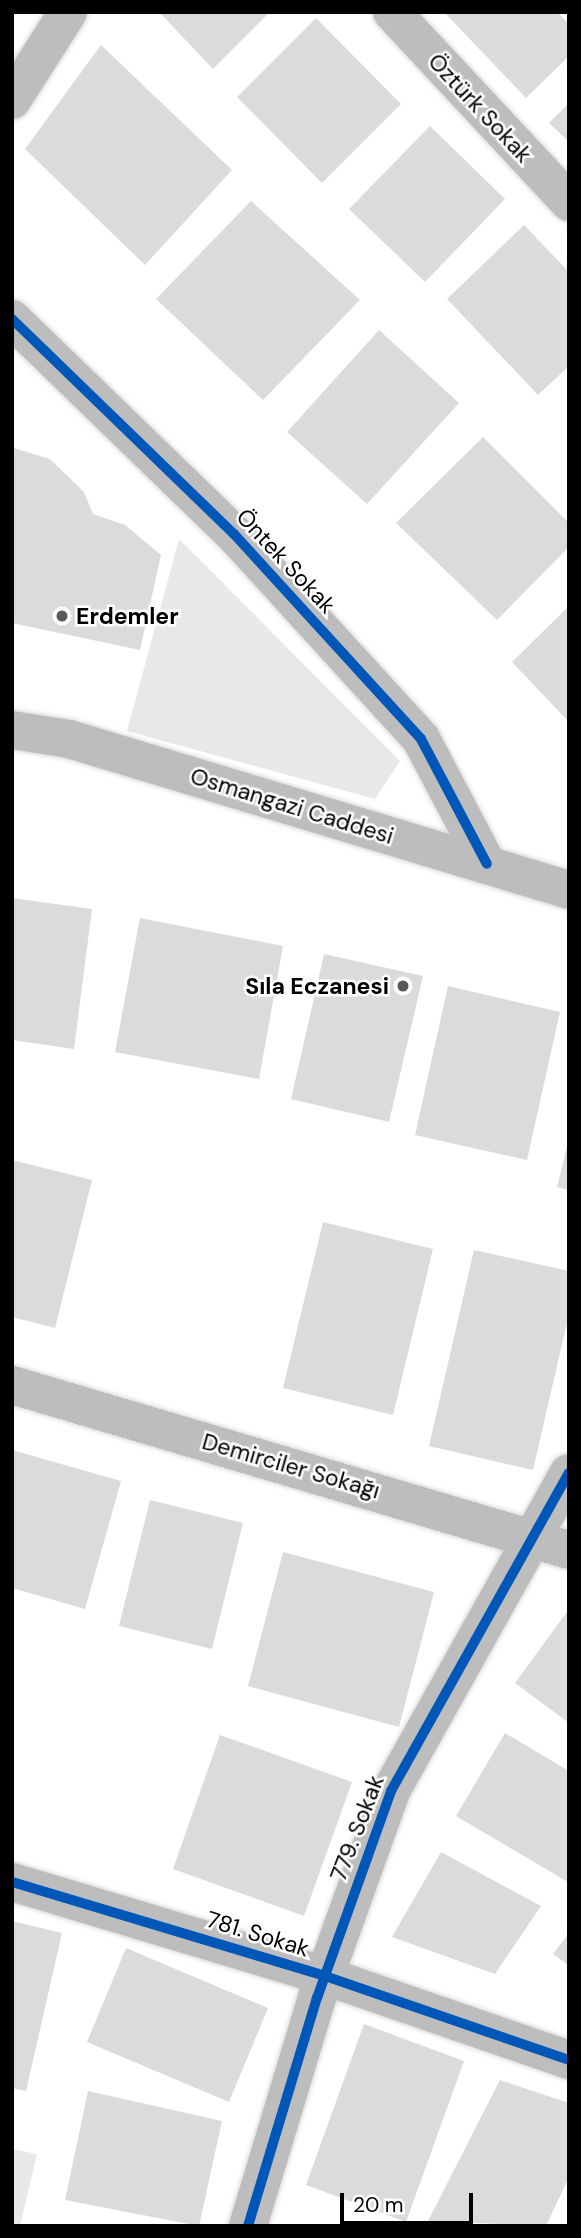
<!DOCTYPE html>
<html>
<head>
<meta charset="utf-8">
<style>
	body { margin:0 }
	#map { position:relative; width:581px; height:2238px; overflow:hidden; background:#fff; font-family:"DM Sans",sans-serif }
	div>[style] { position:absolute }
	.green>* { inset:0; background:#e8e8e8 }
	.building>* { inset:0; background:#dbdbdb }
	.roads { filter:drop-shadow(0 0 2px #dbdbdb) drop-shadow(0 0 2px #dbdbdb) }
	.minor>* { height:38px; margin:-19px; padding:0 19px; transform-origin:19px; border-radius:19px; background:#bdbdbd }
	.major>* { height:38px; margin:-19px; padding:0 19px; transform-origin:19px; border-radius:19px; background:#bdbdbd }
	.cycleway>* { height:10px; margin:-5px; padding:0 5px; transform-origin:5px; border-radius:5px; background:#0057b8 }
	.dots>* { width:19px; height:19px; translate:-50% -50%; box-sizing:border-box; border:4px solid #fff; border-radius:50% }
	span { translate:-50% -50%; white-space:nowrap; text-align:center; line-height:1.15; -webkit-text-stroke:5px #fff; paint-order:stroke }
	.street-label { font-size:23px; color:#000 }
	.poi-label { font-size:23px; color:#000; font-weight:700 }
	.left { translate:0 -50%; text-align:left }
	.right { translate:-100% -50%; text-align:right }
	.frame { position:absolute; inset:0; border:14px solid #000; pointer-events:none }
	.scale { position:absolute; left:340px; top:2193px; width:133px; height:32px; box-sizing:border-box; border:4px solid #000; border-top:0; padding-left:9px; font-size:21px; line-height:24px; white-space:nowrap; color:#000; -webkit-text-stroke:5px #fff; paint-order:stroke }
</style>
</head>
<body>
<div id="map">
	<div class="green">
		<i style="clip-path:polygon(179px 539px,400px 761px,375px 799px,127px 731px)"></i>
		<i style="clip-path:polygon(12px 2149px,37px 2154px,20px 2226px,12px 2226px)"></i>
	</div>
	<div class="building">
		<i style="clip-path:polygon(159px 12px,270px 12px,213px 69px)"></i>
		<i style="clip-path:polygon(444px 12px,557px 12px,569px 24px,569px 56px,526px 98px)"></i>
		<i style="clip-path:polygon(316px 18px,401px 104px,322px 183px,237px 97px)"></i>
		<i style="clip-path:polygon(101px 45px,232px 170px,145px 265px,25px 149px)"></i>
		<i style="clip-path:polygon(569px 103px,569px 142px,549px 123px)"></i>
		<i style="clip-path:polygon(430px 126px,505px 199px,425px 282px,349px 209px)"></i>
		<i style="clip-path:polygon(251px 201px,360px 300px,263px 400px,156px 299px)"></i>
		<i style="clip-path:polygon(524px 225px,569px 272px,569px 366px,538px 395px,447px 299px)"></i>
		<i style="clip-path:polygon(379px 330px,459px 403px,367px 504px,287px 432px)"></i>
		<i style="clip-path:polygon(483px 437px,569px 523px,569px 547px,497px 620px,396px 523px)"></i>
		<i style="clip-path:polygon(14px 448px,50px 459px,84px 492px,93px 514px,125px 525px,161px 555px,140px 650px,12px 623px)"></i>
		<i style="clip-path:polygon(569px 606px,569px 722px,512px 662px)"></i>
		<i style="clip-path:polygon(12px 898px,92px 909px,74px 1049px,12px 1040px)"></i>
		<i style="clip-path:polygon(140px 918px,283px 946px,259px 1079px,115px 1052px)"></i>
		<i style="clip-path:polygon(324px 954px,423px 976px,389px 1122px,291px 1099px)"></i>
		<i style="clip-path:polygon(448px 986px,560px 1012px,527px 1160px,415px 1135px)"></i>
		<i style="clip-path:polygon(568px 1142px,569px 1142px,569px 1190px,557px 1187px)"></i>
		<i style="clip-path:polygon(12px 1160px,92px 1180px,55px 1328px,12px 1317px)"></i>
		<i style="clip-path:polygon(323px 1222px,433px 1249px,393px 1415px,283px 1388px)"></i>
		<i style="clip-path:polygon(474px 1250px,569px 1271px,569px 1314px,533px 1470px,429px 1446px)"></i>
		<i style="clip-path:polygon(12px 1450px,121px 1481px,85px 1609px,12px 1588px)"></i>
		<i style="clip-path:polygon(150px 1500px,243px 1523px,212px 1649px,119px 1626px)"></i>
		<i style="clip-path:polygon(283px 1552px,434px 1592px,399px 1727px,248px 1686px)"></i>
		<i style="clip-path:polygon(569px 1609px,569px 1723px,515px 1683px)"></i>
		<i style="clip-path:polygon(505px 1733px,569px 1771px,568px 1882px,456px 1816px)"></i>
		<i style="clip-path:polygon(220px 1735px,352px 1782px,304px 1916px,173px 1869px)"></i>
		<i style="clip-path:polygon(441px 1852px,541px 1906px,495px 1974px,392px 1937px)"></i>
		<i style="clip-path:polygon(12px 1921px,62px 1933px,26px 2091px,12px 2088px)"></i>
		<i style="clip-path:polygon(569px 1933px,569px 1966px,553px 1954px)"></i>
		<i style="clip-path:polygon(126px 1948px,268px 2008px,229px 2102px,87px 2042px)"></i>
		<i style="clip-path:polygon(364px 2024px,464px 2061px,406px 2222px,306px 2185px)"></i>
		<i style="clip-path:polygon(500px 2080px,569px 2103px,569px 2177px,546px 2226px,428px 2221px)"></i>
		<i style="clip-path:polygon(88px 2091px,222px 2121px,199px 2226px,65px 2200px)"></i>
	</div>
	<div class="roads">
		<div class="minor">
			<i style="left:392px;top:12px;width:260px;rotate:47deg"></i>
			<i style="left:12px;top:100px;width:104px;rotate:-57.5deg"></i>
			<i style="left:12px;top:319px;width:309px;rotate:44.1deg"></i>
			<i style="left:234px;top:534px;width:277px;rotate:47.6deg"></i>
			<i style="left:421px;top:739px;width:141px;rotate:62.2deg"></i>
			<i style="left:12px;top:1385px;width:581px;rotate:16.5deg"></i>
			<i style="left:12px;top:1882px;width:327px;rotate:16.7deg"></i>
			<i style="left:325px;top:1976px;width:258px;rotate:19deg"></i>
			<i style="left:248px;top:2226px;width:238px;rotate:-73.2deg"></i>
			<i style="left:317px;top:1998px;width:220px;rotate:-70.3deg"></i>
			<i style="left:391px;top:1791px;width:364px;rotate:-60.8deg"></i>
		</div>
		<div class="major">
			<i style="left:12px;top:730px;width:58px;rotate:9deg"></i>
			<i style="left:69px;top:739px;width:522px;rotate:16.8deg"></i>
		</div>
	</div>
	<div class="cycleway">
		<i style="left:12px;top:319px;width:309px;rotate:44.1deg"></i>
		<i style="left:234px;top:534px;width:277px;rotate:47.6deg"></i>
		<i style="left:421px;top:739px;width:141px;rotate:62.2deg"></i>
		<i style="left:12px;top:1882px;width:327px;rotate:16.7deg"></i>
		<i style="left:325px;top:1976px;width:258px;rotate:19deg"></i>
		<i style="left:248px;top:2226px;width:238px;rotate:-73.2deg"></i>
		<i style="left:317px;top:1998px;width:220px;rotate:-70.3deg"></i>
		<i style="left:391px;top:1791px;width:364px;rotate:-60.8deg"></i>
	</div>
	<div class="dots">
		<i style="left:62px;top:616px;background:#595959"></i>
		<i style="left:403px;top:986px;background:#595959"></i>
	</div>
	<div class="street-label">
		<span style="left:480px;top:108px;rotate:47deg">Öztürk Sokak</span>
		<span style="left:286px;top:561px;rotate:47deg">Öntek Sokak</span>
		<span style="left:292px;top:806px;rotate:17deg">Osmangazi Caddesi</span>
		<span style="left:291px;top:1466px;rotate:16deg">Demirciler Sokağı</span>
		<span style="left:357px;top:1828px;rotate:-69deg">779. Sokak</span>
		<span style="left:258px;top:1934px;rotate:17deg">781. Sokak</span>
	</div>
	<div class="poi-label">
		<span class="left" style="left:76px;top:616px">Erdemler</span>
		<span class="right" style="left:389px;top:986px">Sıla Eczanesi</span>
	</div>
	<div class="frame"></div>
	<div class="scale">20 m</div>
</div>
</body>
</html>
